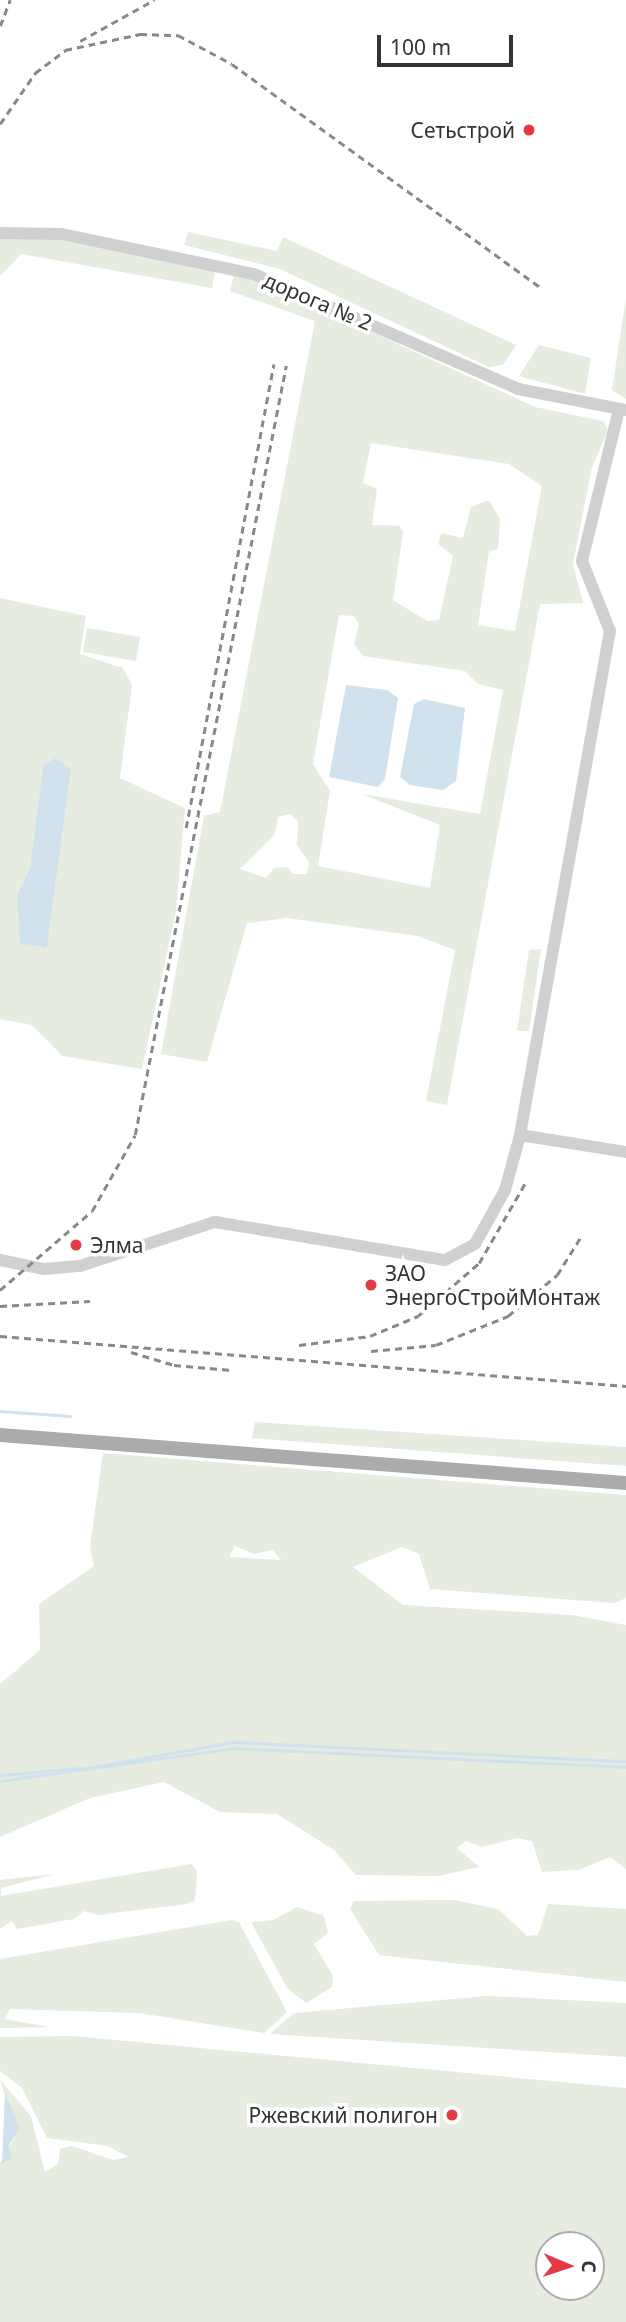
<!DOCTYPE html>
<html>
<head>
<meta charset="utf-8">
<style>
	body { margin:0 }
	#map { position:relative; width:626px; height:2322px; overflow:hidden; background:#fff; font-family:"Noto Sans",sans-serif }
	div>[style] { position:absolute }
	.green>* { inset:0; background:#e6ecdf }
	.water>* { inset:0; background:#cfe2ee }
	.stream>* { height:2.5px; margin:-1.25px; padding:0 1.25px; transform-origin:1.25px; border-radius:1.25px; background:#cfe2ee }
	.minor>* { height:12px; margin:-6px; padding:0 6px; transform-origin:6px; border-radius:6px; background:#d0d0d0 }
	.major>* { height:14px; margin:-7px; padding:0 7px; transform-origin:7px; border-radius:7px; background:#ababab }
	.rail>* { height:2.5px; margin-top:-1.25px; transform-origin:0; background:repeating-linear-gradient(90deg,#888 0 7px,transparent 0 12px) }
	.dots>* { width:19px; height:19px; translate:-50% -50%; box-sizing:border-box; border:4px solid #fff; border-radius:50% }
	span { translate:-50% -50%; white-space:nowrap; text-align:center; line-height:1.15; -webkit-text-stroke:7px #fff; paint-order:stroke }
	.poi-label { font-size:21px; color:#333 }
	.right { translate:-100% -50%; text-align:right }
	.left { translate:0 -50%; text-align:left }
	.street-label { font-size:21px; color:#333 }
	.north { position:absolute; left:535px; top:2231px; width:70px; height:70px; box-sizing:border-box; background:#fff; border:2px solid #adadad; border-radius:50%; rotate:92deg; font-size:19px; font-weight:700; line-height:28px; text-align:center; color:#333 }
	.north::after { content:''; display:block; margin:auto; width:24px; height:32px; background:#e63946; clip-path:polygon(50% 0,100% 100%,50% 72%,0 100%) }
	.scale { position:absolute; left:377px; top:35px; width:136px; height:32px; box-sizing:border-box; border:4px solid #333; border-top:0; padding-left:9px; font-size:21px; line-height:24px; white-space:nowrap; color:#333; -webkit-text-stroke:5px #fff; paint-order:stroke }
</style>
</head>
<body>
<div id="map">
	<div class="green">
		<i style="clip-path:polygon(188px 232px,277px 251px,283px 237px,516px 345px,503px 365px,489px 367px,280px 269px,184px 245px)"></i>
		<i style="clip-path:polygon(57px 238px,215px 271px,212px 288px,21px 254px,0 276px,0 239px)"></i>
		<i style="clip-path:polygon(evenodd,234px 275px,258px 280px,535px 407px,603px 421px,608px 430px,592px 467px,573px 564px,583px 603px,540px 604px,447px 1105px,426px 1101px,455px 950px,418px 936px,287px 918px,247px 923px,207px 1062px,161px 1054px,204px 816px,220px 812px,315px 321px,230px 291px,234px 275px,371px 443px,509px 464px,542px 486px,515px 631px,478px 625px,489px 551px,498px 549px,500px 519px,489px 500px,471px 507px,463px 538px,441px 533px,438px 544px,453px 556px,439px 620px,427px 621px,393px 600px,403px 532px,400px 526px,372px 525px,377px 489px,363px 483px,371px 443px,234px 275px,339px 615px,354px 616px,359px 624px,354px 644px,363px 656px,465px 671px,478px 684px,503px 690px,480px 814px,362px 794px,440px 825px,430px 888px,318px 866px,330px 791px,313px 764px,339px 615px,234px 275px,290px 814px,298px 821px,297px 845px,309px 862px,307px 874px,293px 874px,288px 867px,274px 868px,266px 878px,240px 869px,275px 834px,278px 817px,290px 814px)"></i>
		<i style="clip-path:polygon(626px 297px,626px 399px,612px 390px)"></i>
		<i style="clip-path:polygon(539px 345px,591px 358px,585px 394px,519px 376px)"></i>
		<i style="clip-path:polygon(evenodd,0 598px,86px 616px,80px 654px,123px 668px,132px 685px,120px 778px,185px 808px,176px 911px,142px 1069px,62px 1056px,32px 1025px,0 1019px,0 598px,43px 765px,71px 770px,47px 948px,19px 912px,17px 895px,30px 868px,43px 765px)"></i>
		<i style="clip-path:polygon(87px 628px,140px 637px,136px 661px,83px 652px)"></i>
		<i style="clip-path:polygon(541px 949px,529px 1031px,517px 1031px,529px 950px)"></i>
		<i style="clip-path:polygon(255px 1422px,626px 1447px,626px 1466px,252px 1438px)"></i>
		<i style="clip-path:polygon(evenodd,103px 1453px,626px 1495px,626px 1598px,614px 1603px,430px 1589px,419px 1554px,402px 1547px,353px 1567px,403px 1605px,572px 1615px,626px 1625px,626px 1869px,610px 1857px,578px 1870px,542px 1872px,532px 1841px,517px 1838px,482px 1847px,466px 1841px,457px 1848px,479px 1867px,438px 1876px,356px 1875px,334px 1850px,277px 1814px,220px 1812px,164px 1782px,90px 1798px,0 1837px,0 1684px,40px 1650px,39px 1604px,94px 1566px,90px 1547px,103px 1453px,235px 1546px,254px 1554px,273px 1550px,281px 1560px,229px 1557px,235px 1546px)"></i>
		<i style="clip-path:polygon(191px 1864px,197px 1871px,196px 1889px,195px 1900px,187px 1904px,97px 1915px,84px 1911px,74px 1919px,17px 1929px,12px 1921px,0 1929px,0 1880px,55px 1874px,1px 1888px,1px 1896px)"></i>
		<i style="clip-path:polygon(454px 1900px,498px 1909px,527px 1936px,538px 1935px,548px 1904px,626px 1909px,626px 1982px,379px 1955px,350px 1909px,354px 1901px)"></i>
		<i style="clip-path:polygon(297px 1907px,324px 1916px,328px 1933px,314px 1944px,333px 1976px,332px 1987px,306px 2003px,287px 1988px,251px 1922px,273px 1920px)"></i>
		<i style="clip-path:polygon(232px 1920px,239px 1922px,287px 2012px,264px 2033px,139px 2013px,10px 2009px,5px 2019px,49px 2027px,0 2028px,0 1959px)"></i>
		<i style="clip-path:polygon(487px 1996px,626px 2003px,626px 2057px,270px 2034px,294px 2013px)"></i>
		<i style="clip-path:polygon(evenodd,73px 2036px,626px 2088px,626px 2322px,0 2322px,0 2163px,17px 2133px,0 2080px,31px 2116px,45px 2172px,58px 2164px,60px 2149px,72px 2146px,113px 2160px,128px 2157px,108px 2146px,47px 2138px,22px 2088px,0 2071px,0 2037px,73px 2036px,549px 2245px,591px 2245px,591px 2287px,549px 2287px,549px 2245px)"></i>
	</div>
	<div class="water">
		<i style="clip-path:polygon(346px 685px,387px 690px,398px 698px,385px 779px,378px 787px,329px 777px)"></i>
		<i style="clip-path:polygon(424px 699px,465px 708px,456px 781px,443px 790px,410px 785px,400px 777px,414px 704px)"></i>
		<i style="clip-path:polygon(56px 758px,71px 770px,47px 948px,20px 943px,17px 895px,30px 868px,43px 765px)"></i>
		<i style="clip-path:polygon(5px 2093px,20px 2128px,9px 2145px,12px 2158px,2px 2164px)"></i>
	</div>
	<div class="stream">
		<i style="left:0;top:1411px;width:70px;rotate:4.1deg"></i>
		<i style="left:0;top:1775px;width:93px;rotate:-4.9deg"></i>
		<i style="left:93px;top:1767px;width:143px;rotate:-10.1deg"></i>
		<i style="left:234px;top:1742px;width:392px;rotate:2.8deg"></i>
		<i style="left:0;top:1781px;width:237px;rotate:-8deg"></i>
		<i style="left:235px;top:1748px;width:391px;rotate:2.8deg"></i>
	</div>
	<div class="minor">
		<i style="left:0;top:233px;width:62px;rotate:0.9deg"></i>
		<i style="left:62px;top:234px;width:196px;rotate:11.8deg"></i>
		<i style="left:254px;top:274px;width:288px;rotate:23.5deg"></i>
		<i style="left:518px;top:389px;width:110px;rotate:11deg"></i>
		<i style="left:520px;top:1135px;width:107px;rotate:9.1deg"></i>
		<i style="left:0;top:1260px;width:45px;rotate:11.6deg"></i>
		<i style="left:44px;top:1269px;width:36px;rotate:-5deg"></i>
		<i style="left:80px;top:1266px;width:142px;rotate:-18.1deg"></i>
		<i style="left:215px;top:1222px;width:233px;rotate:9.4deg"></i>
		<i style="left:445px;top:1260px;width:34px;rotate:-28deg"></i>
		<i style="left:475px;top:1244px;width:62px;rotate:-60.9deg"></i>
		<i style="left:505px;top:1190px;width:57px;rotate:-74.7deg"></i>
		<i style="left:520px;top:1135px;width:512px;rotate:-79.88deg"></i>
		<i style="left:610px;top:631px;width:75px;rotate:-111.8deg"></i>
		<i style="left:582px;top:561px;width:156px;rotate:-76.3deg"></i>
	</div>
	<div class="major">
		<i style="left:0;top:1435px;width:628px;rotate:4.38deg"></i>
	</div>
	<div class="rail">
		<i style="left:0;top:26px;width:28px;rotate:-69deg"></i>
		<i style="left:80px;top:41px;width:85px;rotate:-29deg"></i>
		<i style="left:0;top:124px;width:62px;rotate:-55.5deg"></i>
		<i style="left:35px;top:73px;width:38px;rotate:-37deg"></i>
		<i style="left:65px;top:50px;width:77px;rotate:-12deg"></i>
		<i style="left:140px;top:34px;width:38px;rotate:2deg"></i>
		<i style="left:178px;top:35px;width:61px;rotate:28.2deg"></i>
		<i style="left:232px;top:64px;width:382px;rotate:35.9deg"></i>
		<i style="left:186px;top:828px;width:472px;rotate:-79.3deg"></i>
		<i style="left:0;top:1290px;width:121px;rotate:-40.7deg"></i>
		<i style="left:92px;top:1211px;width:87px;rotate:-60.5deg"></i>
		<i style="left:135px;top:1135px;width:784px;rotate:-78.89deg"></i>
		<i style="left:0;top:1306px;width:90px;rotate:-3.2deg"></i>
		<i style="left:0;top:1336px;width:628px;rotate:4.57deg"></i>
		<i style="left:299px;top:1345px;width:72px;rotate:-7.2deg"></i>
		<i style="left:370px;top:1336px;width:52px;rotate:-22.6deg"></i>
		<i style="left:418px;top:1316px;width:81px;rotate:-41deg"></i>
		<i style="left:479px;top:1263px;width:96px;rotate:-60deg"></i>
		<i style="left:371px;top:1351px;width:65px;rotate:-5.3deg"></i>
		<i style="left:436px;top:1345px;width:78px;rotate:-21.9deg"></i>
		<i style="left:508px;top:1316px;width:64px;rotate:-39.9deg"></i>
		<i style="left:557px;top:1275px;width:47px;rotate:-58deg"></i>
		<i style="left:131px;top:1352px;width:45px;rotate:16.8deg"></i>
		<i style="left:174px;top:1365px;width:58px;rotate:4.9deg"></i>
	</div>
	<div class="dots">
		<i style="left:529px;top:130px;background:#e63946"></i>
		<i style="left:76px;top:1245px;background:#e63946"></i>
		<i style="left:371px;top:1285px;background:#e63946"></i>
		<i style="left:452px;top:2115px;background:#e63946"></i>
	</div>
	<div class="poi-label">
		<span class="right" style="left:515px;top:130px">Сетьстрой</span>
		<span class="left" style="left:90px;top:1245px">Элма</span>
		<span class="left" style="left:385px;top:1285px">ЗАО<br>ЭнергоСтройМонтаж</span>
		<span class="right" style="left:438px;top:2115px">Ржевский полигон</span>
	</div>
	<div class="street-label">
		<span style="left:318px;top:301px;rotate:23deg">дорога № 2</span>
	</div>
	<div class="north">С</div>
	<div class="scale">100 m</div>
</div>
</body>
</html>
